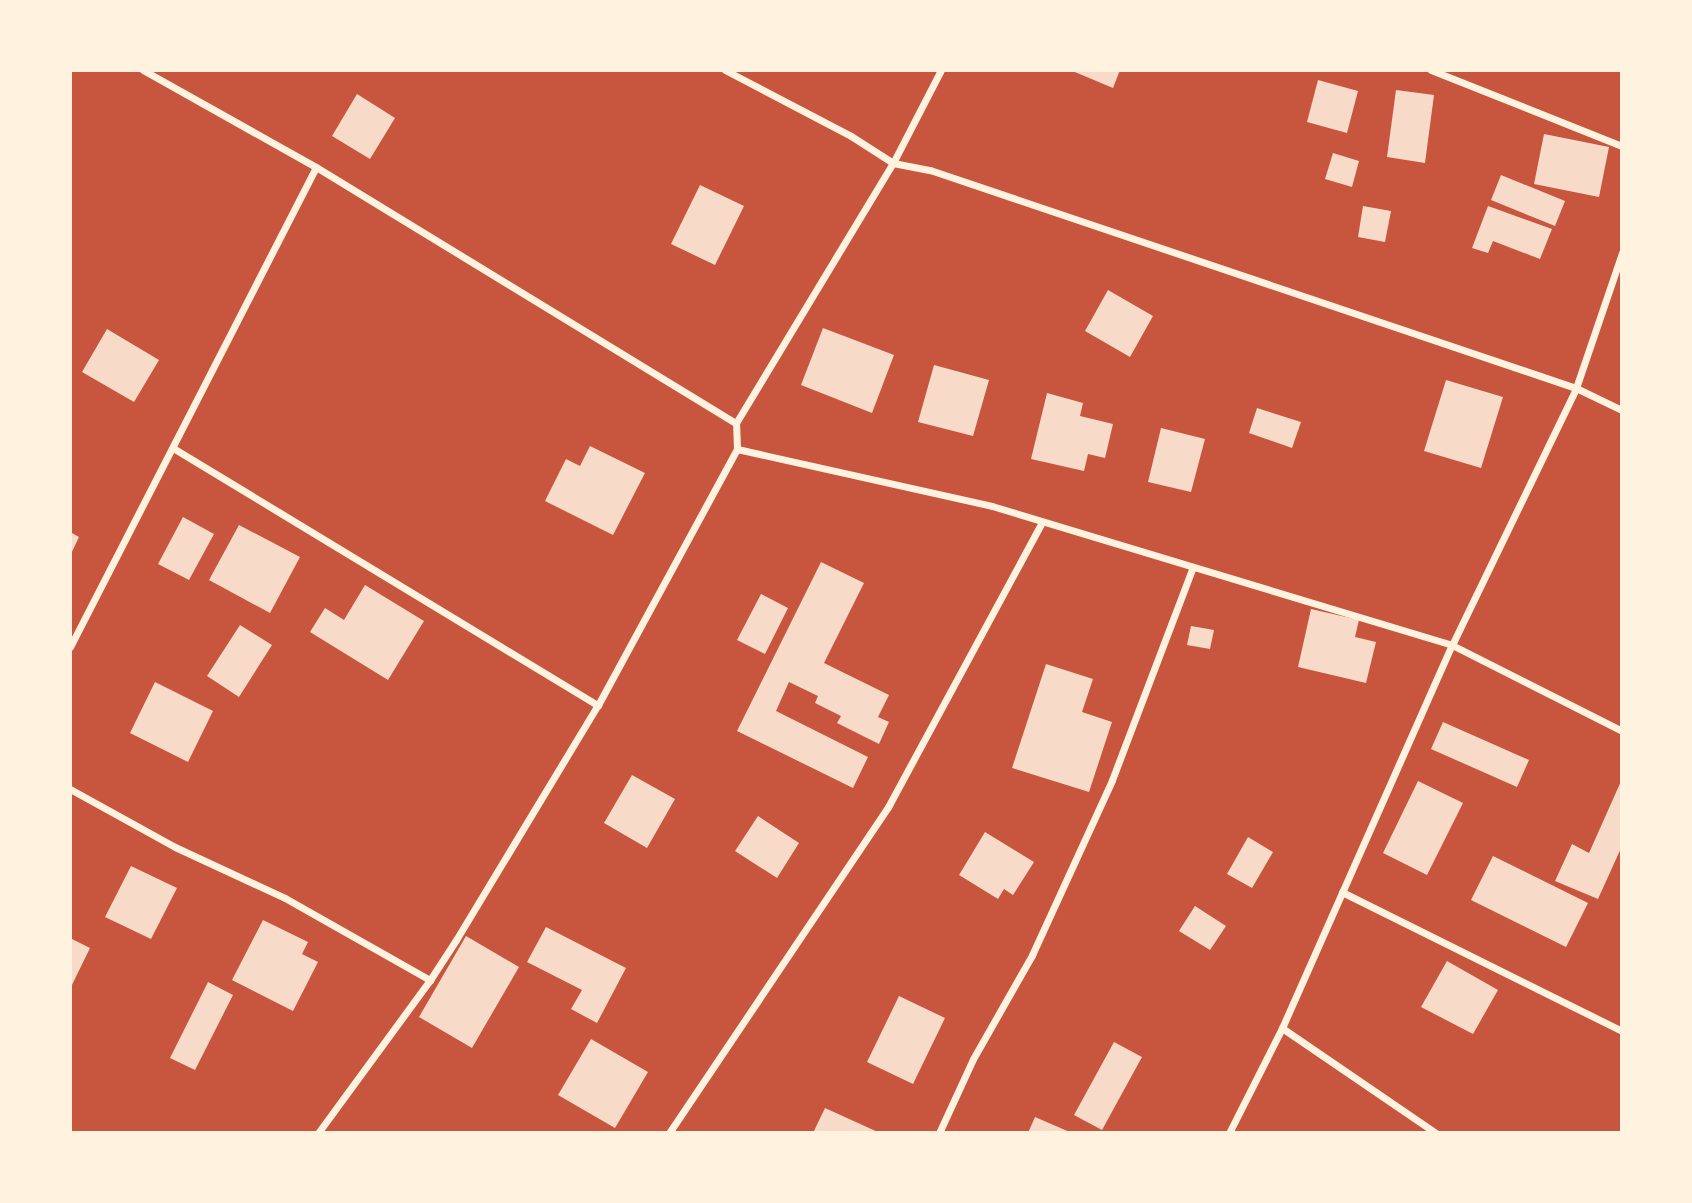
<!DOCTYPE html>
<html>
<head>
<meta charset="utf-8">
<style>
	body { margin:0 }
	#map { position:relative; width:1692px; height:1203px; overflow:hidden; background:#c8553d; font-family:"Fira Sans",sans-serif }
	div>[style] { position:absolute }
	.building>* { inset:0; background:#f7dbc8 }
	.minor>* { height:7px; margin:-3.5px; padding:0 3.5px; transform-origin:3.5px; border-radius:3.5px; background:#fff3e0 }
	span { translate:-50% -50%; white-space:nowrap; text-align:center; line-height:1.15; -webkit-text-stroke:5px #fff3e0; paint-order:stroke }
	.frame { position:absolute; inset:0; border:72px solid #fff3e0; pointer-events:none }
</style>
</head>
<body>
<div id="map">
	<div class="building">
		<i style="clip-path:polygon(1070px 70px,1120px 70px,1113px 88px)"></i>
		<i style="clip-path:polygon(1318px 80px,1358px 91px,1347px 133px,1307px 122px)"></i>
		<i style="clip-path:polygon(1396px 90px,1434px 95px,1425px 163px,1387px 157px)"></i>
		<i style="clip-path:polygon(357px 94px,395px 118px,370px 159px,332px 136px)"></i>
		<i style="clip-path:polygon(1544px 134px,1609px 147px,1599px 197px,1534px 184px)"></i>
		<i style="clip-path:polygon(1333px 153px,1359px 161px,1352px 187px,1325px 179px)"></i>
		<i style="clip-path:polygon(1501px 175px,1565px 201px,1555px 226px,1491px 200px)"></i>
		<i style="clip-path:polygon(700px 185px,744px 206px,715px 265px,671px 244px)"></i>
		<i style="clip-path:polygon(1363px 206px,1391px 211px,1385px 242px,1358px 237px)"></i>
		<i style="clip-path:polygon(1488px 206px,1552px 229px,1540px 259px,1493px 241px,1488px 253px,1472px 248px)"></i>
		<i style="clip-path:polygon(1108px 290px,1153px 316px,1130px 357px,1085px 331px)"></i>
		<i style="clip-path:polygon(823px 328px,894px 355px,872px 413px,801px 385px)"></i>
		<i style="clip-path:polygon(107px 329px,159px 360px,134px 402px,82px 372px)"></i>
		<i style="clip-path:polygon(934px 365px,989px 380px,973px 436px,918px 422px)"></i>
		<i style="clip-path:polygon(1446px 380px,1503px 397px,1481px 468px,1424px 451px)"></i>
		<i style="clip-path:polygon(1047px 393px,1083px 403px,1080px 416px,1113px 424px,1105px 458px,1088px 454px,1084px 471px,1031px 459px)"></i>
		<i style="clip-path:polygon(1257px 408px,1301px 422px,1292px 448px,1249px 433px)"></i>
		<i style="clip-path:polygon(1161px 428px,1205px 439px,1191px 492px,1148px 482px)"></i>
		<i style="clip-path:polygon(590px 446px,645px 473px,613px 535px,545px 501px,566px 459px,580px 466px)"></i>
		<i style="clip-path:polygon(183px 517px,214px 534px,189px 580px,158px 564px)"></i>
		<i style="clip-path:polygon(239px 525px,300px 557px,270px 613px,209px 580px)"></i>
		<i style="clip-path:polygon(70px 532px,79px 537px,70px 556px)"></i>
		<i style="clip-path:polygon(821px 562px,864px 583px,824px 663px,889px 695px,878px 717px,889px 722px,879px 744px,837px 723px,841px 716px,815px 703px,818px 696px,789px 682px,776px 711px,868px 757px,853px 788px,737px 731px)"></i>
		<i style="clip-path:polygon(365px 585px,424px 621px,388px 680px,310px 632px,325px 608px,344px 620px)"></i>
		<i style="clip-path:polygon(761px 594px,788px 608px,765px 654px,737px 640px)"></i>
		<i style="clip-path:polygon(1311px 609px,1359px 620px,1355px 637px,1376px 642px,1366px 683px,1298px 667px)"></i>
		<i style="clip-path:polygon(240px 625px,272px 645px,239px 697px,207px 676px)"></i>
		<i style="clip-path:polygon(1191px 626px,1214px 630px,1210px 649px,1187px 645px)"></i>
		<i style="clip-path:polygon(1046px 664px,1093px 679px,1082px 712px,1112px 722px,1089px 792px,1012px 768px)"></i>
		<i style="clip-path:polygon(155px 682px,213px 711px,188px 762px,130px 733px)"></i>
		<i style="clip-path:polygon(1443px 722px,1529px 760px,1517px 787px,1431px 749px)"></i>
		<i style="clip-path:polygon(632px 775px,675px 799px,647px 848px,604px 823px)"></i>
		<i style="clip-path:polygon(1622px 779px,1622px 846px,1598px 899px,1555px 881px,1572px 844px,1589px 853px)"></i>
		<i style="clip-path:polygon(1418px 781px,1463px 803px,1427px 875px,1383px 853px)"></i>
		<i style="clip-path:polygon(758px 816px,799px 843px,777px 878px,735px 851px)"></i>
		<i style="clip-path:polygon(985px 832px,1034px 862px,1013px 895px,1004px 889px,998px 899px,959px 875px)"></i>
		<i style="clip-path:polygon(1248px 837px,1273px 852px,1252px 888px,1227px 874px)"></i>
		<i style="clip-path:polygon(1493px 856px,1588px 903px,1566px 947px,1471px 900px)"></i>
		<i style="clip-path:polygon(131px 866px,177px 888px,151px 939px,105px 917px)"></i>
		<i style="clip-path:polygon(1195px 906px,1226px 926px,1210px 950px,1179px 931px)"></i>
		<i style="clip-path:polygon(263px 920px,308px 942px,302px 954px,318px 962px,293px 1011px,232px 980px)"></i>
		<i style="clip-path:polygon(546px 927px,626px 968px,597px 1023px,571px 1009px,582px 990px,527px 962px)"></i>
		<i style="clip-path:polygon(466px 936px,519px 967px,472px 1048px,419px 1017px)"></i>
		<i style="clip-path:polygon(70px 938px,90px 948px,70px 989px)"></i>
		<i style="clip-path:polygon(1447px 961px,1498px 990px,1473px 1034px,1421px 1007px)"></i>
		<i style="clip-path:polygon(208px 982px,233px 995px,195px 1070px,170px 1058px)"></i>
		<i style="clip-path:polygon(899px 996px,945px 1018px,913px 1084px,867px 1062px)"></i>
		<i style="clip-path:polygon(591px 1039px,648px 1072px,615px 1128px,558px 1095px)"></i>
		<i style="clip-path:polygon(1114px 1042px,1142px 1057px,1102px 1130px,1074px 1115px)"></i>
		<i style="clip-path:polygon(825px 1108px,880px 1133px,813px 1133px)"></i>
		<i style="clip-path:polygon(1035px 1117px,1072px 1133px,1028px 1133px)"></i>
	</div>
	<div class="minor">
		<i style="left:143px;top:70px;width:198px;rotate:29.3deg"></i>
		<i style="left:316px;top:167px;width:492px;rotate:31.4deg"></i>
		<i style="left:725px;top:70px;width:142px;rotate:27.6deg"></i>
		<i style="left:851px;top:136px;width:50px;rotate:32.7deg"></i>
		<i style="left:893px;top:163px;width:38px;rotate:11deg"></i>
		<i style="left:930px;top:170px;width:682px;rotate:18.65deg"></i>
		<i style="left:1576px;top:388px;width:51px;rotate:25.6deg"></i>
		<i style="left:1431px;top:70px;width:206px;rotate:21.7deg"></i>
		<i style="left:173px;top:448px;width:497px;rotate:31.2deg"></i>
		<i style="left:737px;top:449px;width:26px;rotate:-92deg"></i>
		<i style="left:736px;top:423px;width:304px;rotate:-58.9deg"></i>
		<i style="left:893px;top:163px;width:105px;rotate:-62.7deg"></i>
		<i style="left:70px;top:647px;width:539px;rotate:-62.86deg"></i>
		<i style="left:70px;top:789px;width:120px;rotate:28.9deg"></i>
		<i style="left:175px;top:847px;width:121px;rotate:24.9deg"></i>
		<i style="left:285px;top:898px;width:167px;rotate:29.5deg"></i>
		<i style="left:1342px;top:892px;width:313px;rotate:26.4deg"></i>
		<i style="left:1282px;top:1028px;width:186px;rotate:34.3deg"></i>
		<i style="left:318px;top:1133px;width:190px;rotate:-53.8deg"></i>
		<i style="left:430px;top:980px;width:48px;rotate:-57deg"></i>
		<i style="left:456px;top:940px;width:275px;rotate:-58.9deg"></i>
		<i style="left:598px;top:705px;width:291px;rotate:-61.5deg"></i>
		<i style="left:737px;top:449px;width:261px;rotate:12.6deg"></i>
		<i style="left:992px;top:506px;width:481px;rotate:16.8deg"></i>
		<i style="left:1452px;top:645px;width:191px;rotate:26.8deg"></i>
		<i style="left:669px;top:1133px;width:393px;rotate:-56.1deg"></i>
		<i style="left:888px;top:807px;width:324px;rotate:-61.6deg"></i>
		<i style="left:939px;top:1133px;width:81px;rotate:-65.3deg"></i>
		<i style="left:973px;top:1059px;width:120px;rotate:-60.4deg"></i>
		<i style="left:1032px;top:955px;width:192px;rotate:-65.4deg"></i>
		<i style="left:1112px;top:780px;width:228px;rotate:-69.2deg"></i>
		<i style="left:1229px;top:1133px;width:118px;rotate:-63.2deg"></i>
		<i style="left:1282px;top:1028px;width:419px;rotate:-66.1deg"></i>
		<i style="left:1452px;top:645px;width:285px;rotate:-64.2deg"></i>
		<i style="left:1576px;top:388px;width:143px;rotate:-71.2deg"></i>
	</div>
	<div class="frame"></div>
</div>
</body>
</html>
